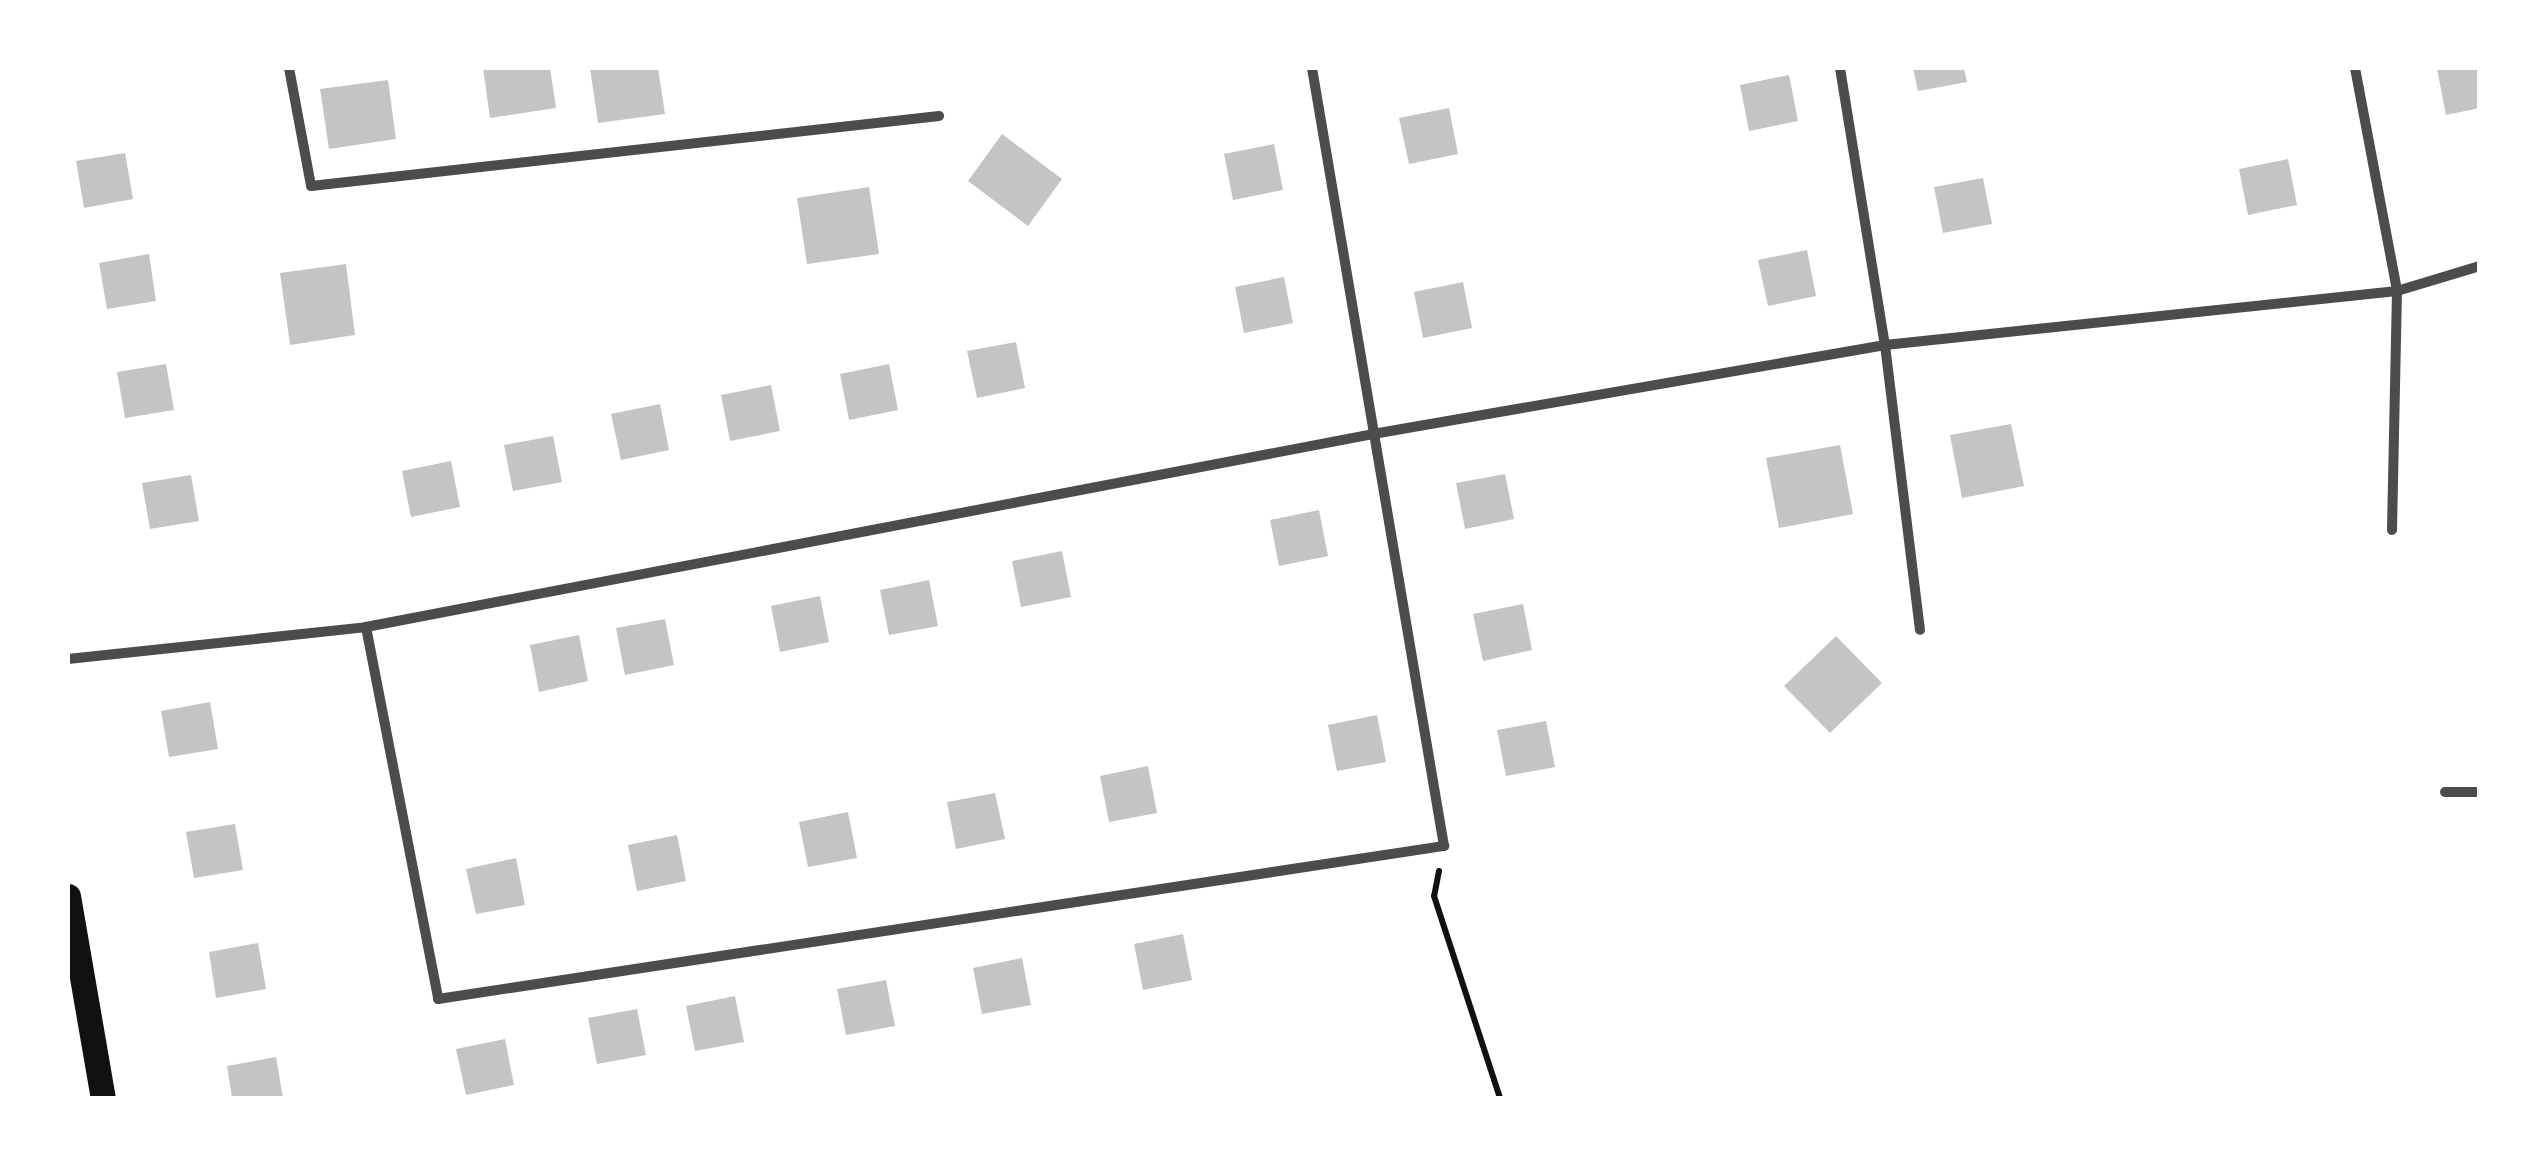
<!DOCTYPE html>
<html>
<head>
<meta charset="utf-8">
<style>
	body { margin:0 }
	#map { position:relative; width:2547px; height:1166px; overflow:hidden; background:#fff; font-family:Roboto,sans-serif }
	div>[style] { position:absolute }
	.building>* { inset:0; background:#c4c4c4 }
	.path>* { height:6px; margin:-3px; padding:0 3px; transform-origin:3px; border-radius:3px; background:#111 }
	.minor>* { height:10px; margin:-5px; padding:0 5px; transform-origin:5px; border-radius:5px; background:#4c4c4c }
	.primary>* { height:25px; margin:-12.5px; padding:0 12.5px; transform-origin:12.5px; border-radius:12.5px; background:#111 }
	span { translate:-50% -50%; white-space:nowrap; text-align:center; line-height:1.15; -webkit-text-stroke:10px #fff; paint-order:stroke }
	.frame { position:absolute; inset:0; border:70px solid #fff; pointer-events:none }
</style>
</head>
<body>
<div id="map">
	<div class="building">
		<i style="clip-path:polygon(483px 68px,550px 68px,556px 108px,490px 118px)"></i>
		<i style="clip-path:polygon(590px 68px,658px 68px,665px 114px,598px 123px)"></i>
		<i style="clip-path:polygon(1913px 68px,1964px 68px,1967px 82px,1918px 91px)"></i>
		<i style="clip-path:polygon(2480px 68px,2480px 108px,2446px 115px,2437px 69px)"></i>
		<i style="clip-path:polygon(1789px 75px,1798px 121px,1749px 131px,1740px 85px)"></i>
		<i style="clip-path:polygon(388px 80px,396px 139px,329px 149px,320px 89px)"></i>
		<i style="clip-path:polygon(1449px 108px,1458px 154px,1409px 164px,1399px 118px)"></i>
		<i style="clip-path:polygon(1002px 134px,1062px 179px,1028px 226px,968px 181px)"></i>
		<i style="clip-path:polygon(1274px 144px,1283px 190px,1233px 200px,1224px 154px)"></i>
		<i style="clip-path:polygon(125px 153px,133px 199px,84px 208px,76px 161px)"></i>
		<i style="clip-path:polygon(2288px 159px,2297px 205px,2248px 215px,2239px 169px)"></i>
		<i style="clip-path:polygon(1983px 178px,1992px 224px,1943px 233px,1934px 187px)"></i>
		<i style="clip-path:polygon(869px 187px,879px 254px,807px 264px,797px 198px)"></i>
		<i style="clip-path:polygon(1807px 250px,1816px 296px,1768px 306px,1758px 260px)"></i>
		<i style="clip-path:polygon(149px 254px,156px 301px,107px 309px,99px 263px)"></i>
		<i style="clip-path:polygon(346px 264px,355px 335px,290px 345px,280px 273px)"></i>
		<i style="clip-path:polygon(1284px 277px,1293px 323px,1244px 333px,1235px 287px)"></i>
		<i style="clip-path:polygon(1463px 282px,1472px 328px,1423px 338px,1414px 292px)"></i>
		<i style="clip-path:polygon(1016px 342px,1025px 388px,977px 398px,967px 351px)"></i>
		<i style="clip-path:polygon(166px 364px,174px 410px,125px 418px,117px 372px)"></i>
		<i style="clip-path:polygon(889px 364px,898px 410px,849px 420px,840px 374px)"></i>
		<i style="clip-path:polygon(771px 385px,780px 431px,730px 441px,721px 395px)"></i>
		<i style="clip-path:polygon(660px 404px,669px 450px,621px 460px,611px 414px)"></i>
		<i style="clip-path:polygon(2011px 424px,2024px 486px,1962px 498px,1950px 435px)"></i>
		<i style="clip-path:polygon(553px 436px,562px 482px,513px 491px,504px 445px)"></i>
		<i style="clip-path:polygon(1840px 445px,1853px 514px,1779px 528px,1766px 458px)"></i>
		<i style="clip-path:polygon(451px 461px,460px 507px,411px 517px,402px 471px)"></i>
		<i style="clip-path:polygon(1505px 474px,1514px 519px,1465px 529px,1456px 483px)"></i>
		<i style="clip-path:polygon(191px 475px,199px 521px,150px 529px,142px 483px)"></i>
		<i style="clip-path:polygon(1319px 510px,1328px 556px,1279px 566px,1270px 520px)"></i>
		<i style="clip-path:polygon(1062px 551px,1071px 597px,1021px 607px,1012px 561px)"></i>
		<i style="clip-path:polygon(929px 580px,938px 626px,889px 635px,880px 590px)"></i>
		<i style="clip-path:polygon(820px 596px,829px 642px,780px 652px,771px 606px)"></i>
		<i style="clip-path:polygon(1523px 604px,1532px 650px,1483px 661px,1473px 614px)"></i>
		<i style="clip-path:polygon(665px 619px,674px 665px,625px 675px,616px 628px)"></i>
		<i style="clip-path:polygon(579px 635px,588px 681px,539px 692px,530px 645px)"></i>
		<i style="clip-path:polygon(1836px 636px,1882px 683px,1830px 733px,1784px 686px)"></i>
		<i style="clip-path:polygon(210px 702px,218px 749px,169px 757px,161px 711px)"></i>
		<i style="clip-path:polygon(1377px 715px,1386px 762px,1337px 771px,1328px 725px)"></i>
		<i style="clip-path:polygon(1546px 721px,1555px 767px,1506px 776px,1497px 730px)"></i>
		<i style="clip-path:polygon(1148px 766px,1157px 813px,1109px 822px,1100px 776px)"></i>
		<i style="clip-path:polygon(995px 793px,1005px 839px,956px 849px,947px 802px)"></i>
		<i style="clip-path:polygon(848px 812px,857px 858px,808px 867px,799px 822px)"></i>
		<i style="clip-path:polygon(235px 824px,243px 870px,194px 878px,186px 832px)"></i>
		<i style="clip-path:polygon(677px 835px,686px 881px,637px 891px,628px 845px)"></i>
		<i style="clip-path:polygon(516px 858px,525px 905px,476px 914px,466px 869px)"></i>
		<i style="clip-path:polygon(1183px 934px,1192px 980px,1143px 990px,1134px 944px)"></i>
		<i style="clip-path:polygon(258px 943px,266px 989px,216px 998px,209px 952px)"></i>
		<i style="clip-path:polygon(1022px 958px,1031px 1005px,982px 1014px,973px 968px)"></i>
		<i style="clip-path:polygon(886px 980px,895px 1026px,846px 1035px,837px 989px)"></i>
		<i style="clip-path:polygon(735px 996px,744px 1042px,695px 1051px,686px 1006px)"></i>
		<i style="clip-path:polygon(637px 1009px,646px 1055px,597px 1064px,588px 1018px)"></i>
		<i style="clip-path:polygon(505px 1039px,514px 1085px,466px 1095px,456px 1049px)"></i>
		<i style="clip-path:polygon(276px 1057px,283px 1098px,232px 1098px,227px 1066px)"></i>
	</div>
	<div class="path">
		<i style="left:1439px;top:871px;width:25px;rotate:101deg"></i>
		<i style="left:1434px;top:896px;width:213px;rotate:71.9deg"></i>
	</div>
	<div class="minor">
		<i style="left:289px;top:68px;width:120px;rotate:79.4deg"></i>
		<i style="left:311px;top:186px;width:632px;rotate:-6.36deg"></i>
		<i style="left:1840px;top:68px;width:281px;rotate:80.8deg"></i>
		<i style="left:1885px;top:345px;width:287px;rotate:83deg"></i>
		<i style="left:2355px;top:68px;width:227px;rotate:79.3deg"></i>
		<i style="left:2397px;top:291px;width:239px;rotate:91.2deg"></i>
		<i style="left:366px;top:627px;width:379px;rotate:79deg"></i>
		<i style="left:438px;top:999px;width:1018px;rotate:-8.65deg"></i>
		<i style="left:1444px;top:846px;width:789px;rotate:-99.63deg"></i>
		<i style="left:68px;top:659px;width:300px;rotate:-6.1deg"></i>
		<i style="left:366px;top:627px;width:1025px;rotate:-10.85deg"></i>
		<i style="left:1373px;top:434px;width:520px;rotate:-9.86deg"></i>
		<i style="left:1885px;top:345px;width:515px;rotate:-6.02deg"></i>
		<i style="left:2397px;top:291px;width:87px;rotate:-16.8deg"></i>
		<i style="left:2445px;top:792px;width:35px"></i>
	</div>
	<div class="primary">
		<i style="left:68px;top:896px;width:205px;rotate:80.2deg"></i>
	</div>
	<div class="frame"></div>
</div>
</body>
</html>
